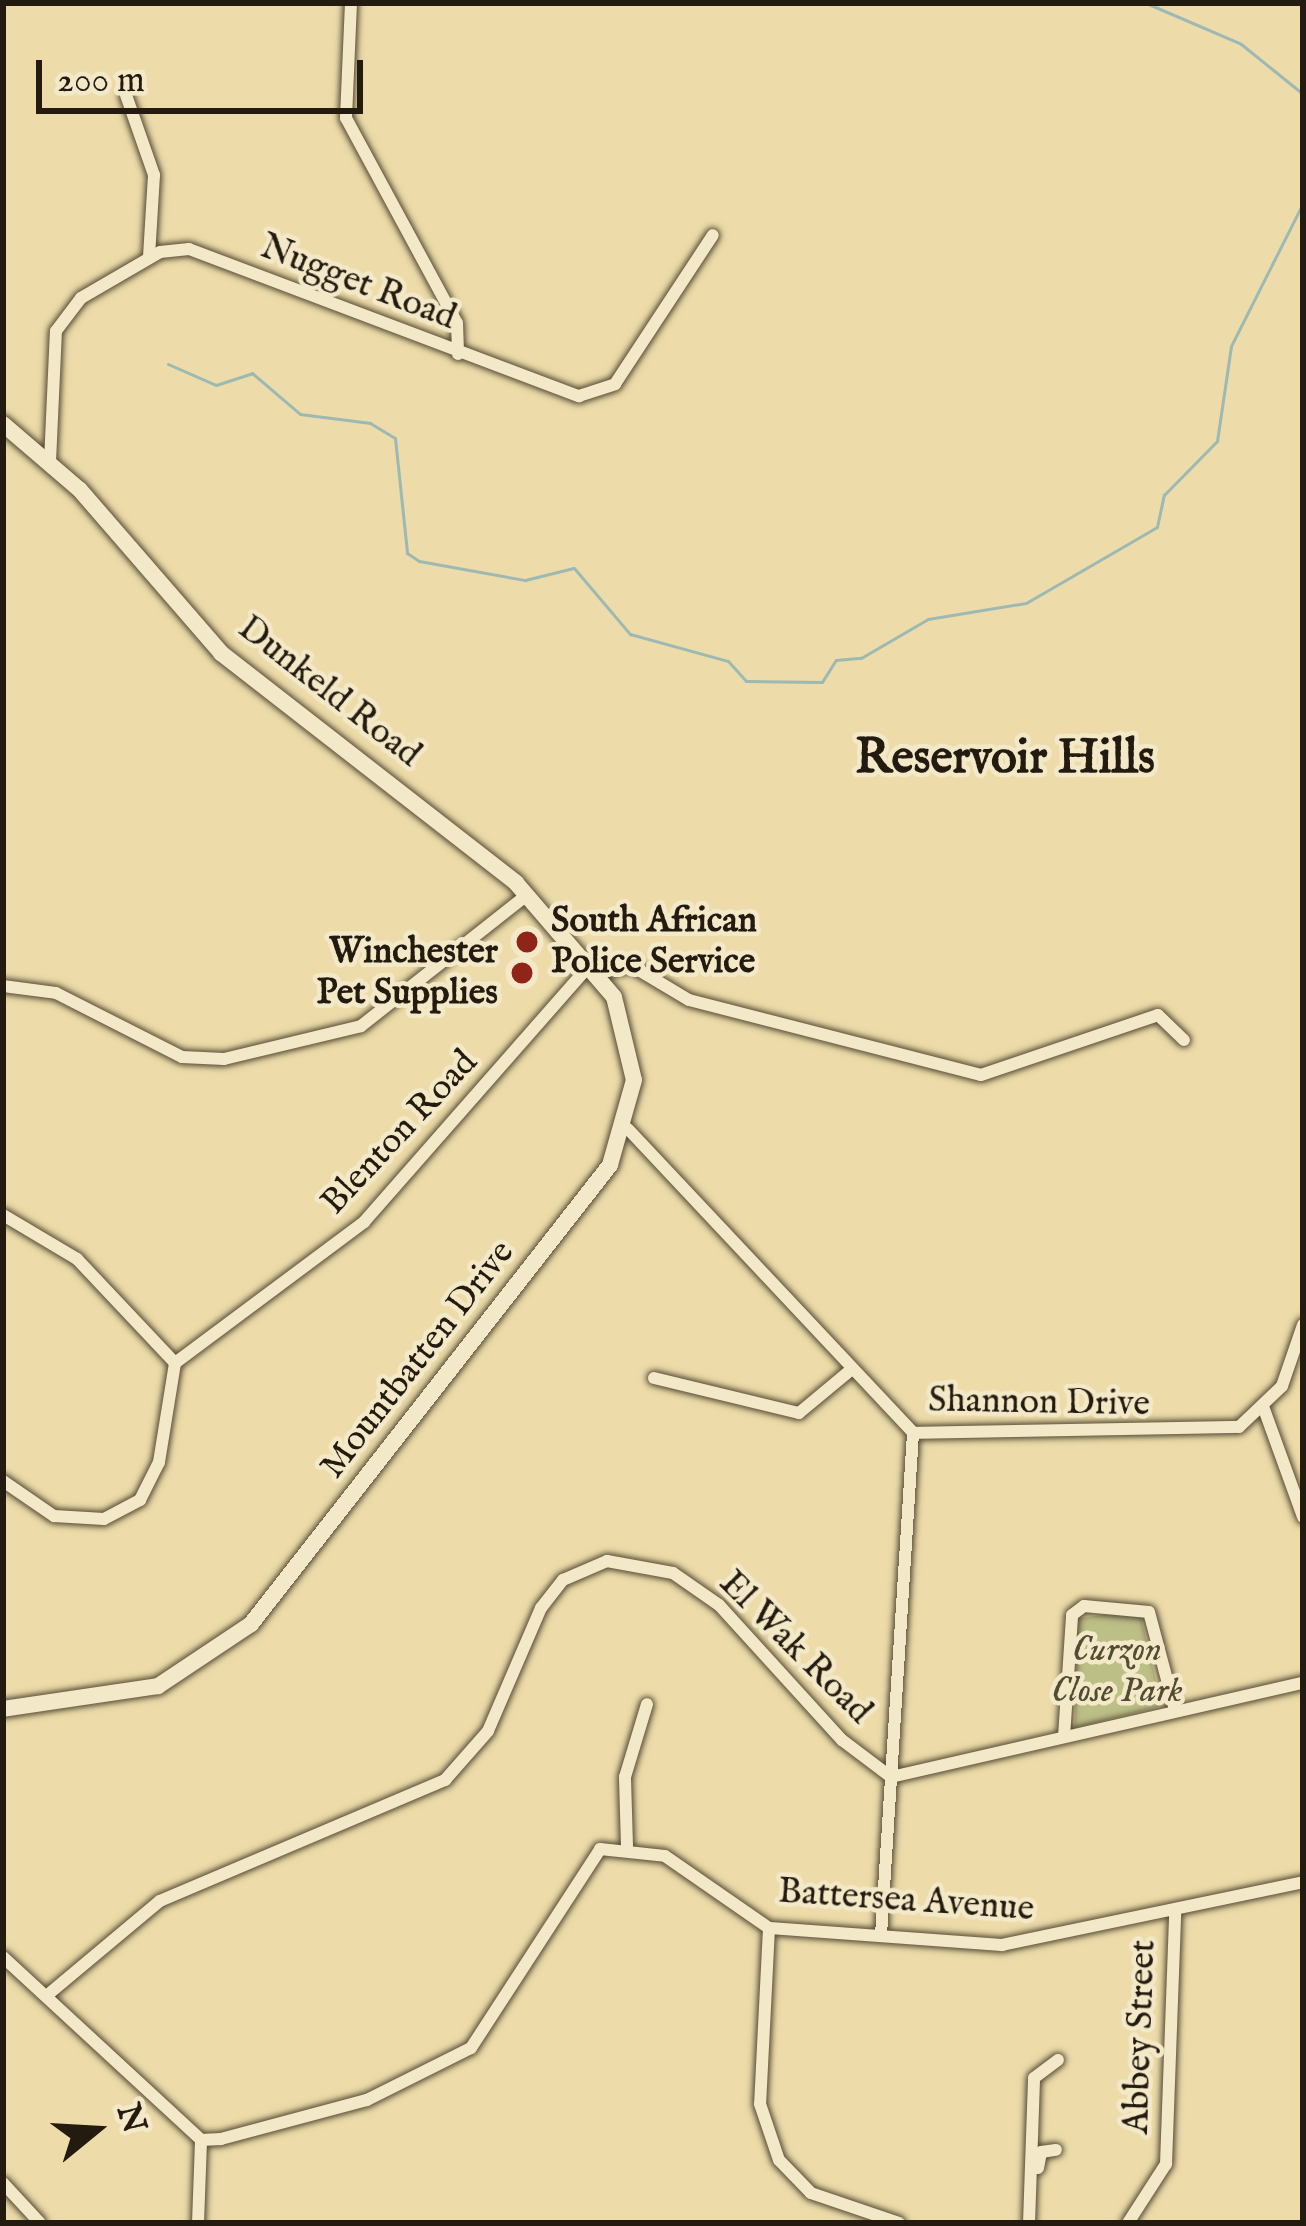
<!DOCTYPE html>
<html>
<head>
<meta charset="utf-8">
<style>
	body { margin:0 }
	#map { position:relative; width:1306px; height:2226px; overflow:hidden; background:#eddca9; font-family:"IM FELL English",serif }
	div>[style] { position:absolute }
	.green>* { inset:0; background:#bcbf86 }
	.stream>* { height:3px; margin:-1.5px; padding:0 1.5px; transform-origin:1.5px; border-radius:1.5px; background:#9db9b3 }
	.roads { filter:drop-shadow(0 0 3px #564b36) drop-shadow(0 0 3px #564b36) }
	.minor>* { height:12px; margin:-6px; padding:0 6px; transform-origin:6px; border-radius:6px; background:#f3e8c7 }
	.secondary>* { height:16px; margin:-8px; padding:0 8px; transform-origin:8px; border-radius:8px; background:#f3e8c7 }
	.dots>* { width:33px; height:33px; translate:-50% -50%; box-sizing:border-box; border:6px solid #f3e8c7; border-radius:50% }
	span { translate:-50% -50%; white-space:nowrap; text-align:center; line-height:1.15; -webkit-text-stroke:9px #f3e8c7; paint-order:stroke }
	.street-label { font-size:36px; color:#241b10 }
	.poi-label { font-size:36px; color:#241b10; font-weight:700 }
	.left { translate:0 -50%; text-align:left }
	.right { translate:-100% -50%; text-align:right }
	.park-label { font-size:36px; color:#524c33; font-style:italic }
	.district-label { font-size:48px; color:#241b10; font-weight:700 }
	.frame { position:absolute; inset:0; border:6px solid #241b10; pointer-events:none }
	.north { position:absolute; left:36px; top:2070px; width:120px; height:120px; -webkit-text-stroke:9px #f3e8c7; paint-order:stroke; rotate:72deg; font-size:33px; font-weight:700; line-height:48px; text-align:center; color:#241b10 }
	.north::after { content:''; display:block; margin:auto; width:42px; height:54px; background:#241b10; clip-path:polygon(50% 0,100% 100%,50% 72%,0 100%) }
	.scale { position:absolute; left:36px; top:60px; width:327px; height:54px; box-sizing:border-box; border:6px solid #241b10; border-top:0; padding-left:15px; font-size:36px; line-height:42px; white-space:nowrap; color:#241b10; -webkit-text-stroke:9px #f3e8c7; paint-order:stroke }
</style>
</head>
<body>
<div id="map">
	<div class="green">
		<i style="clip-path:polygon(1139px 1609px,1162px 1706px,1075px 1728px,1076px 1619px)"></i>
	</div>
	<div class="stream">
		<i style="left:1146px;top:3px;width:103px;rotate:23.3deg"></i>
		<i style="left:1241px;top:44px;width:80px;rotate:38.9deg"></i>
		<i style="left:168px;top:364px;width:52px;rotate:23.6deg"></i>
		<i style="left:216px;top:385px;width:38px;rotate:-18deg"></i>
		<i style="left:252px;top:373px;width:63px;rotate:40.5deg"></i>
		<i style="left:300px;top:414px;width:71px;rotate:7.3deg"></i>
		<i style="left:370px;top:423px;width:29px;rotate:31deg"></i>
		<i style="left:395px;top:438px;width:116px;rotate:84deg"></i>
		<i style="left:407px;top:553px;width:14px;rotate:34deg"></i>
		<i style="left:419px;top:561px;width:108px;rotate:10.2deg"></i>
		<i style="left:525px;top:580px;width:50px;rotate:-13.8deg"></i>
		<i style="left:574px;top:568px;width:87px;rotate:49.7deg"></i>
		<i style="left:630px;top:634px;width:102px;rotate:15.4deg"></i>
		<i style="left:728px;top:661px;width:27px;rotate:48deg"></i>
		<i style="left:746px;top:681px;width:76px;rotate:0.8deg"></i>
		<i style="left:822px;top:682px;width:26px;rotate:-58deg"></i>
		<i style="left:836px;top:660px;width:25px;rotate:-5deg"></i>
		<i style="left:861px;top:658px;width:78px;rotate:-30.2deg"></i>
		<i style="left:928px;top:619px;width:99px;rotate:-9.3deg"></i>
		<i style="left:1026px;top:603px;width:151px;rotate:-30.1deg"></i>
		<i style="left:1157px;top:527px;width:33px;rotate:-78deg"></i>
		<i style="left:1164px;top:495px;width:76px;rotate:-45.5deg"></i>
		<i style="left:1217px;top:441px;width:96px;rotate:-81.6deg"></i>
		<i style="left:1231px;top:346px;width:160px;rotate:-63.3deg"></i>
	</div>
	<div class="roads">
		<div class="minor">
			<i style="left:351px;top:3px;width:115px;rotate:92.5deg"></i>
			<i style="left:346px;top:118px;width:233px;rotate:61.6deg"></i>
			<i style="left:457px;top:323px;width:31px;rotate:88deg"></i>
			<i style="left:126px;top:95px;width:85px;rotate:70.7deg"></i>
			<i style="left:154px;top:175px;width:81px;rotate:93.5deg"></i>
			<i style="left:50px;top:462px;width:131px;rotate:-87.4deg"></i>
			<i style="left:56px;top:331px;width:41px;rotate:-52.9deg"></i>
			<i style="left:81px;top:298px;width:91px;rotate:-30.2deg"></i>
			<i style="left:160px;top:252px;width:29px;rotate:-6deg"></i>
			<i style="left:189px;top:249px;width:417px;rotate:20.7deg"></i>
			<i style="left:579px;top:396px;width:38px;rotate:-18deg"></i>
			<i style="left:615px;top:384px;width:178px;rotate:-56.7deg"></i>
			<i style="left:598px;top:973px;width:35px;rotate:-12deg"></i>
			<i style="left:632px;top:966px;width:66px;rotate:30.8deg"></i>
			<i style="left:689px;top:1000px;width:301px;rotate:14.4deg"></i>
			<i style="left:981px;top:1075px;width:187px;rotate:-18.7deg"></i>
			<i style="left:1158px;top:1015px;width:36px;rotate:44deg"></i>
			<i style="left:3px;top:986px;width:53px;rotate:7.5deg"></i>
			<i style="left:56px;top:993px;width:141px;rotate:26.9deg"></i>
			<i style="left:182px;top:1057px;width:42px;rotate:2.7deg"></i>
			<i style="left:224px;top:1059px;width:141px;rotate:-13.5deg"></i>
			<i style="left:361px;top:1026px;width:211px;rotate:-38.3deg"></i>
			<i style="left:628px;top:1129px;width:417px;rotate:46.8deg"></i>
			<i style="left:913px;top:1433px;width:326px;rotate:-1.1deg"></i>
			<i style="left:1239px;top:1427px;width:59px;rotate:-43.6deg"></i>
			<i style="left:1282px;top:1386px;width:65px;rotate:-71deg"></i>
			<i style="left:3px;top:1215px;width:86px;rotate:30.7deg"></i>
			<i style="left:77px;top:1259px;width:143px;rotate:46.7deg"></i>
			<i style="left:654px;top:1378px;width:149px;rotate:13.6deg"></i>
			<i style="left:799px;top:1413px;width:69px;rotate:-39.7deg"></i>
			<i style="left:1264px;top:1409px;width:115px;rotate:70.1deg"></i>
			<i style="left:3px;top:1481px;width:62px;rotate:34.5deg"></i>
			<i style="left:54px;top:1516px;width:50px;rotate:3.4deg"></i>
			<i style="left:104px;top:1519px;width:41px;rotate:-27.8deg"></i>
			<i style="left:140px;top:1500px;width:42px;rotate:-63.4deg"></i>
			<i style="left:159px;top:1462px;width:100px;rotate:-80.8deg"></i>
			<i style="left:175px;top:1363px;width:236px;rotate:-36.7deg"></i>
			<i style="left:364px;top:1222px;width:344px;rotate:-48.7deg"></i>
			<i style="left:1064px;top:1737px;width:122px;rotate:-86.2deg"></i>
			<i style="left:1072px;top:1615px;width:15px;rotate:-37deg"></i>
			<i style="left:1084px;top:1606px;width:65px;rotate:5.3deg"></i>
			<i style="left:1149px;top:1612px;width:101px;rotate:75.1deg"></i>
			<i style="left:627px;top:1846px;width:69px;rotate:-91.7deg"></i>
			<i style="left:625px;top:1777px;width:76px;rotate:-73.2deg"></i>
			<i style="left:769px;top:1928px;width:176px;rotate:92.9deg"></i>
			<i style="left:760px;top:2104px;width:59px;rotate:71.3deg"></i>
			<i style="left:779px;top:2160px;width:46px;rotate:45.9deg"></i>
			<i style="left:811px;top:2193px;width:93px;rotate:18.8deg"></i>
			<i style="left:881px;top:1935px;width:503px;rotate:-86.35deg"></i>
			<i style="left:3px;top:1957px;width:270px;rotate:42.7deg"></i>
			<i style="left:201px;top:2140px;width:20px;rotate:-3deg"></i>
			<i style="left:221px;top:2139px;width:151px;rotate:-15deg"></i>
			<i style="left:367px;top:2100px;width:116px;rotate:-26.6deg"></i>
			<i style="left:471px;top:2048px;width:237px;rotate:-57deg"></i>
			<i style="left:600px;top:1849px;width:65px;rotate:6.1deg"></i>
			<i style="left:665px;top:1856px;width:126px;rotate:34.7deg"></i>
			<i style="left:769px;top:1928px;width:234px;rotate:4.2deg"></i>
			<i style="left:1002px;top:1945px;width:308px;rotate:-11.8deg"></i>
			<i style="left:51px;top:1992px;width:142px;rotate:-39.9deg"></i>
			<i style="left:160px;top:1901px;width:310px;rotate:-23deg"></i>
			<i style="left:445px;top:1780px;width:65px;rotate:-48.7deg"></i>
			<i style="left:488px;top:1731px;width:134px;rotate:-66.7deg"></i>
			<i style="left:541px;top:1608px;width:36px;rotate:-52deg"></i>
			<i style="left:563px;top:1580px;width:48px;rotate:-23.4deg"></i>
			<i style="left:607px;top:1561px;width:67px;rotate:10.3deg"></i>
			<i style="left:673px;top:1573px;width:56px;rotate:34.8deg"></i>
			<i style="left:719px;top:1605px;width:183px;rotate:47.7deg"></i>
			<i style="left:842px;top:1740px;width:61px;rotate:37.1deg"></i>
			<i style="left:891px;top:1777px;width:423px;rotate:-12.9deg"></i>
			<i style="left:1038px;top:2168px;width:16px;rotate:-79deg"></i>
			<i style="left:1041px;top:2152px;width:15px;rotate:-8deg"></i>
			<i style="left:3px;top:2183px;width:54px;rotate:47.2deg"></i>
			<i style="left:198px;top:2223px;width:83px;rotate:-87.9deg"></i>
			<i style="left:1029px;top:2223px;width:145px;rotate:-88deg"></i>
			<i style="left:1034px;top:2078px;width:30px;rotate:-37deg"></i>
			<i style="left:1128px;top:2223px;width:70px;rotate:-57.2deg"></i>
			<i style="left:1166px;top:2164px;width:250px;rotate:-87.9deg"></i>
		</div>
		<div class="secondary">
			<i style="left:3px;top:424px;width:101px;rotate:40.6deg"></i>
			<i style="left:80px;top:490px;width:216px;rotate:49.1deg"></i>
			<i style="left:221px;top:653px;width:374px;rotate:37.9deg"></i>
			<i style="left:516px;top:883px;width:150px;rotate:49.3deg"></i>
			<i style="left:614px;top:997px;width:85px;rotate:76.5deg"></i>
			<i style="left:634px;top:1080px;width:88px;rotate:105.8deg"></i>
			<i style="left:610px;top:1165px;width:583px;rotate:128.03deg"></i>
			<i style="left:251px;top:1624px;width:112px;rotate:146.3deg"></i>
			<i style="left:158px;top:1686px;width:157px;rotate:171.6deg"></i>
		</div>
	</div>
	<div class="dots">
		<i style="left:527px;top:942px;background:#8f2418"></i>
		<i style="left:522px;top:973px;background:#8f2418"></i>
	</div>
	<div class="street-label">
		<span style="left:358px;top:283px;rotate:21deg">Nugget Road</span>
		<span style="left:329px;top:692px;rotate:38deg">Dunkeld Road</span>
		<span style="left:400px;top:1133px;rotate:-47deg">Blenton Road</span>
		<span style="left:418px;top:1360px;rotate:-52deg">Mountbatten Drive</span>
		<span style="left:1039px;top:1403px;rotate:1deg">Shannon Drive</span>
		<span style="left:795px;top:1648px;rotate:45deg">El Wak Road</span>
		<span style="left:906px;top:1901px;rotate:4deg">Battersea Avenue</span>
		<span style="left:1141px;top:2037px;rotate:-88deg">Abbey Street</span>
	</div>
	<div class="poi-label">
		<span class="left" style="left:551px;top:942px">South African<br>Police Service</span>
		<span class="right" style="left:498px;top:973px">Winchester<br>Pet Supplies</span>
	</div>
	<div class="park-label">
		<span style="left:1117px;top:1671px">Curzon<br>Close Park</span>
	</div>
	<div class="district-label">
		<span style="left:1005px;top:760px">Reservoir Hills</span>
	</div>
	<div class="frame"></div>
	<div class="north">N</div>
	<div class="scale">200 m</div>
</div>
</body>
</html>
